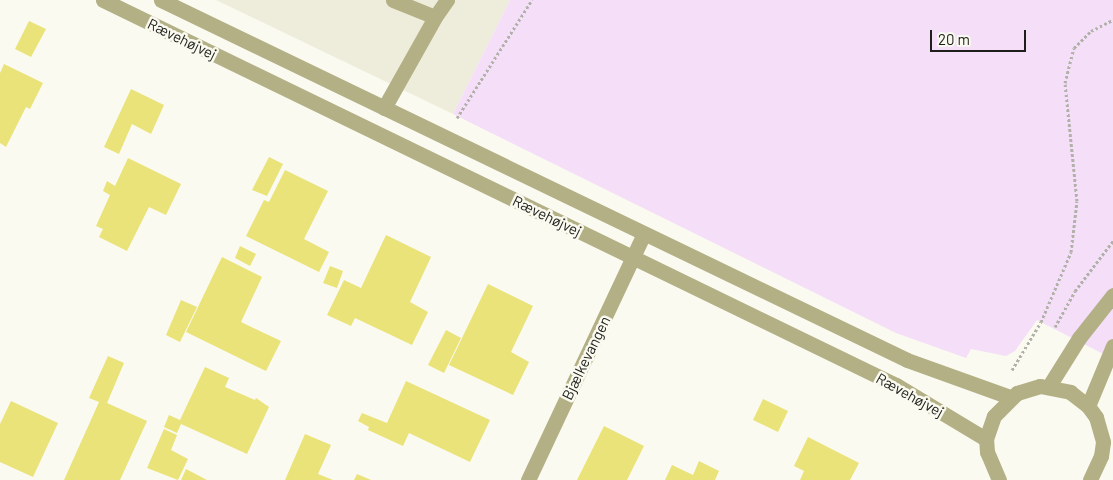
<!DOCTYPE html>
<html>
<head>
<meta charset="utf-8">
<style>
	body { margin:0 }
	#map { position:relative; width:1113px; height:480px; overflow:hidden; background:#fafaf0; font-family:Barlow,sans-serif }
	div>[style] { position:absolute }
	.built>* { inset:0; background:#eeeddc }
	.green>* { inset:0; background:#f4def8 }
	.building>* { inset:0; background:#eae379 }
	.path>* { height:3px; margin-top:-1.5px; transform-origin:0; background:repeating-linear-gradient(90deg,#b1b1a9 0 2.5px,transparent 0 5px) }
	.lane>* { height:15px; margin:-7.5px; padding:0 7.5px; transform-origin:7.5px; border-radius:7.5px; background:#b3b086 }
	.street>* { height:15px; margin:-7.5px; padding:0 7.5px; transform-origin:7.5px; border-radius:7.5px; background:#b3b086 }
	span { translate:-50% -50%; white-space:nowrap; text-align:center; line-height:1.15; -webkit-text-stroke:5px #fafaf0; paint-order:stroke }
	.street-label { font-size:15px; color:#1e1e1b }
	.scale { position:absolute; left:930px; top:30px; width:96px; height:22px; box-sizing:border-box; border:2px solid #1e1e1b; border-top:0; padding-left:6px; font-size:15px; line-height:18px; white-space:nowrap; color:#1e1e1b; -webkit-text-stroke:4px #fafaf0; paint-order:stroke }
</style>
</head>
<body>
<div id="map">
	<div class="built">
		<i style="clip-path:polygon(216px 0,510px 0,453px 114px)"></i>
	</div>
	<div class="green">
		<i style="clip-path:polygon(510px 0,1113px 0,1113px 359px,1037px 320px,1015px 351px,1006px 356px,971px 349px,966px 358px,896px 333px,453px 114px)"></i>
	</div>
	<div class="building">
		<i style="clip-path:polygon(29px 21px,46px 29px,31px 57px,15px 49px)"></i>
		<i style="clip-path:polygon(4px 64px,43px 83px,30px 109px,26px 107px,6px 147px,0 143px,0 73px)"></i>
		<i style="clip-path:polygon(131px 89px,164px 105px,151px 134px,132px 124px,119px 154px,104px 147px)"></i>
		<i style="clip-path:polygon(269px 157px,283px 164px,267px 196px,252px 190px)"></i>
		<i style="clip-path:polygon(128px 158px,181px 184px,166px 215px,149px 207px,127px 251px,99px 237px,103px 229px,96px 226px,110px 195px,103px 191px,107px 181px,115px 186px)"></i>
		<i style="clip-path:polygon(285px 170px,328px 191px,304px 239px,329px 252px,319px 272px,246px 236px,264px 200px,269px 202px)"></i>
		<i style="clip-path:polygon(386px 235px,431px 257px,410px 302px,428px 312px,412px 345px,355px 318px,351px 326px,327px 315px,344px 280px,361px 288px)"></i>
		<i style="clip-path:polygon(240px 246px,256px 254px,250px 266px,235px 258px)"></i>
		<i style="clip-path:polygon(222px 257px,262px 277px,241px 322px,281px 341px,266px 371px,186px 332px)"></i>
		<i style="clip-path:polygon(330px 266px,343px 271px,337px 288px,323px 283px)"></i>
		<i style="clip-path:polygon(488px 284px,533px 306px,511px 352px,529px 362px,513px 395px,449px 365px)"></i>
		<i style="clip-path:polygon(181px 300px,197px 307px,180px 342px,166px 335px)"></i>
		<i style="clip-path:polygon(446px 330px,461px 338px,444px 373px,428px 365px)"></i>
		<i style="clip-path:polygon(108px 356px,124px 363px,107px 403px,147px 421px,120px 480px,64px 480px,99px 402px,89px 398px)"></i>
		<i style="clip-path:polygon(205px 367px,229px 378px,225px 387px,255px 400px,256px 398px,269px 407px,247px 454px,181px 424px,177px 433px,164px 427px,169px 415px,180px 420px)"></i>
		<i style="clip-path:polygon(406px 381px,490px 420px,470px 462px,409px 433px,403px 446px,368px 430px,369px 427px,358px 421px,362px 413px,387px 423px)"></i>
		<i style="clip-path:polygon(763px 399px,788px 411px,778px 432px,753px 420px)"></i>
		<i style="clip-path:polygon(11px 401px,58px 423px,33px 477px,0 462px,0 424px)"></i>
		<i style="clip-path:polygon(604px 426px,644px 446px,627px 480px,577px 480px)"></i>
		<i style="clip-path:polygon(164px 429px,177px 435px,171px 450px,188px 459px,178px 480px,147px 468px)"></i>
		<i style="clip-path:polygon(305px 434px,331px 445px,318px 474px,333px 480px,285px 480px)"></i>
		<i style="clip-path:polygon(808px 437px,859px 463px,850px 480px,800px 480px,804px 471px,794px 466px)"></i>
		<i style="clip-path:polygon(699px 461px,719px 471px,715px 480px,665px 480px,672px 465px,693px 475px)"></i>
		<i style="clip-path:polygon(186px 469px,207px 480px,181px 480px)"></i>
		<i style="clip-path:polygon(357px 474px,371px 480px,354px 480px)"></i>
	</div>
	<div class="path">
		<i style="left:457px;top:118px;width:140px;rotate:-57.6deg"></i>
		<i style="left:1055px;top:327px;width:41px;rotate:-60.9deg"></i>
		<i style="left:1075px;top:291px;width:63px;rotate:-52.8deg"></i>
		<i style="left:1012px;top:370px;width:56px;rotate:-58.9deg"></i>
		<i style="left:1041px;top:322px;width:76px;rotate:-66.8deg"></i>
		<i style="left:1071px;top:252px;width:51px;rotate:-83.3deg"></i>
		<i style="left:1077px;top:201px;width:119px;rotate:-95.8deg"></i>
		<i style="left:1065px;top:83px;width:36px;rotate:-76deg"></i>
		<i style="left:1074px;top:48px;width:24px;rotate:-45deg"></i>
		<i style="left:1091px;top:31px;width:25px;rotate:-27deg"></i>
	</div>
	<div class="lane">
		<i style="left:393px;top:0;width:45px;rotate:22deg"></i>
		<i style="left:435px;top:17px;width:21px;rotate:-55deg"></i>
		<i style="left:384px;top:108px;width:104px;rotate:-60.7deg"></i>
		<i style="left:1049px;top:386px;width:57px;rotate:-58deg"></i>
		<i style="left:1079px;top:338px;width:55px;rotate:-51.7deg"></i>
		<i style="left:1088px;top:406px;width:65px;rotate:-67.4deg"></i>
	</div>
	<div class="street">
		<i style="left:103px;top:0;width:882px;rotate:25.9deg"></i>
		<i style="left:896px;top:385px;width:105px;rotate:31deg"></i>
		<i style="left:161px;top:0;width:828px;rotate:25.76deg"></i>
		<i style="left:907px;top:360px;width:109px;rotate:19.8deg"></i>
		<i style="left:528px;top:480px;width:272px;rotate:-64.8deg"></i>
		<i style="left:999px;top:480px;width:30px;rotate:-113deg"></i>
		<i style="left:987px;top:452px;width:13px;rotate:-94deg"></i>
		<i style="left:986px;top:439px;width:24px;rotate:-71deg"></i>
		<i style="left:994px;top:416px;width:33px;rotate:-45deg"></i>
		<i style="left:1017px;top:393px;width:24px;rotate:-17deg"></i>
		<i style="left:1040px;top:386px;width:31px;rotate:11deg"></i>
		<i style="left:1070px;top:392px;width:23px;rotate:38deg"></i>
		<i style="left:1088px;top:406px;width:14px;rotate:54deg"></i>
		<i style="left:1096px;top:417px;width:26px;rotate:74deg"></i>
		<i style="left:1103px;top:442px;width:14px;rotate:98deg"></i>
		<i style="left:1101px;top:456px;width:26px;rotate:115deg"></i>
	</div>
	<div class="street-label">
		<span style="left:182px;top:39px;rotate:26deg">Rævehøjvej</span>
		<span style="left:547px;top:216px;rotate:26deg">Rævehøjvej</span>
		<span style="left:586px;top:358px;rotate:-64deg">Bjælkevangen</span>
		<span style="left:910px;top:395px;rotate:29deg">Rævehøjvej</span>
	</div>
	<div class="scale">20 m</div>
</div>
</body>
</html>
